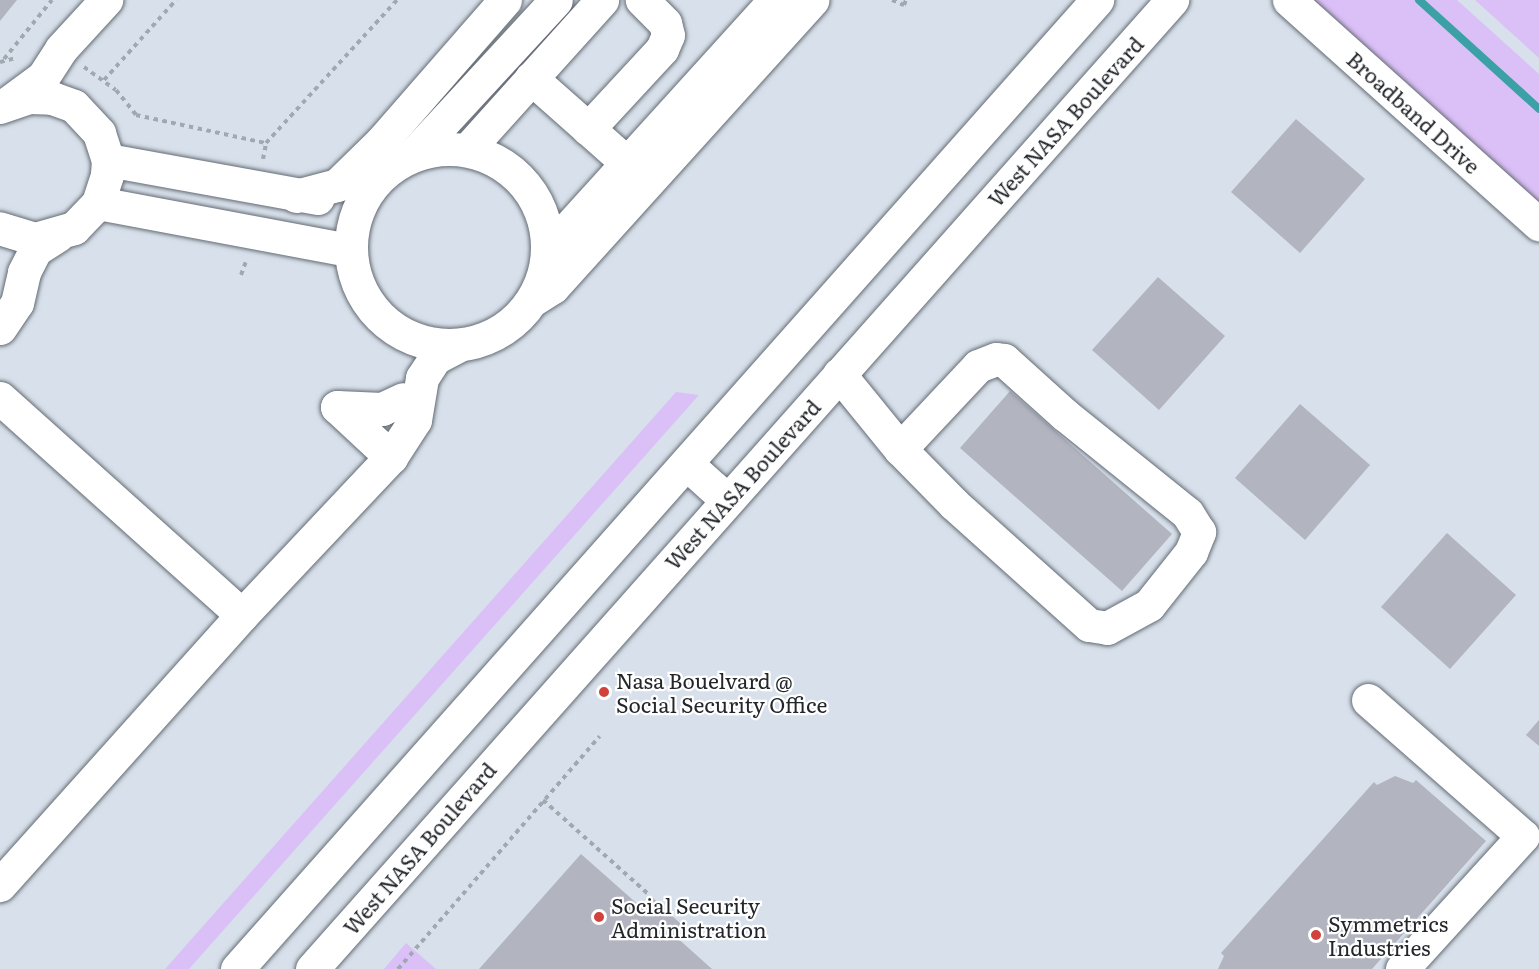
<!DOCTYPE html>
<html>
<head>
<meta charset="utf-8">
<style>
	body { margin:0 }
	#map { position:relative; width:1539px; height:969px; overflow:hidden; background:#d8e1eb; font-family:Literata,serif }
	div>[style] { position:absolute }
	.green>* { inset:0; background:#dbbff7 }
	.stream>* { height:8px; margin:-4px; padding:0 4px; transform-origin:4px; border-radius:4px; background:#3ca0a7 }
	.building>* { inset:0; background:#b2b4c0 }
	.path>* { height:4px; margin-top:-2px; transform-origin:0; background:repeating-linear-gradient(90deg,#a1a8b0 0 4.5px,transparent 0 9px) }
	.roads { filter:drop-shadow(0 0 2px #646b74) drop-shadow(0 0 2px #646b74) }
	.minor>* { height:33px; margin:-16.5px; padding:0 16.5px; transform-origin:16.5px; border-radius:16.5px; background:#fff }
	.minor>.ring { margin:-16.5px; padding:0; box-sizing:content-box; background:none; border:33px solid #fff; border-radius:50% }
	.major>* { height:33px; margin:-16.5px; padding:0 16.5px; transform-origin:16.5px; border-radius:16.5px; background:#fff }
	.dots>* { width:16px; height:16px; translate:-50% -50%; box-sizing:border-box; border:3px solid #fff; border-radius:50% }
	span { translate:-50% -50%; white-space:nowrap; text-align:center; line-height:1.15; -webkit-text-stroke:4.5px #fff; paint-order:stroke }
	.street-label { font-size:21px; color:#23262a }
	.poi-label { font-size:21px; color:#23262a }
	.left { translate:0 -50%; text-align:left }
</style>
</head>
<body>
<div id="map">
	<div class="green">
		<i style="clip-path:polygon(1310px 0,1457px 0,1539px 74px,1539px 206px)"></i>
		<i style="clip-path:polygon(1475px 0,1539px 0,1539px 58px)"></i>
		<i style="clip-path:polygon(676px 392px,699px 395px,189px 969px,165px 969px)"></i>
		<i style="clip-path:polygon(406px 943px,436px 969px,384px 969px)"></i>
	</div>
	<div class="stream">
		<i style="left:1419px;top:0;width:162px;rotate:42.2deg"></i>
	</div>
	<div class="building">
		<i style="clip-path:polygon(0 0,17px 0,0 21px)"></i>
		<i style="clip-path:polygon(1296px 119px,1365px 179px,1300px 253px,1231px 192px)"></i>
		<i style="clip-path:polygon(1158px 277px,1225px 336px,1159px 410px,1092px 350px)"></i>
		<i style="clip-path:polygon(1010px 391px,1172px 534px,1122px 591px,960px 448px)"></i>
		<i style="clip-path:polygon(1300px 404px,1370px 465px,1305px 540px,1235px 478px)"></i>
		<i style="clip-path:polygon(1447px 533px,1516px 595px,1450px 669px,1381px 607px)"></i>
		<i style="clip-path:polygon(1539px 720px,1539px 746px,1526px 735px)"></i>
		<i style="clip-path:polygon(1395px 776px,1413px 783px,1416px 780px,1486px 841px,1372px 969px,1218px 969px,1224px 956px,1221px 953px,1374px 782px,1377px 785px)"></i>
		<i style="clip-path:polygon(581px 854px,642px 908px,652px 897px,683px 926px,674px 935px,712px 969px,479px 969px)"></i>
	</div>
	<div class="path">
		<i style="left:892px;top:0;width:13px;rotate:23deg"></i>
		<i style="left:904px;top:5px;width:5px;rotate:-68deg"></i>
		<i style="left:4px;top:59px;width:76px;rotate:-50.9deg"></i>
		<i style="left:0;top:62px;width:16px;rotate:-14deg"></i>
		<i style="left:84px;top:67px;width:39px;rotate:36deg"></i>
		<i style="left:116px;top:90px;width:32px;rotate:51deg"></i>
		<i style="left:136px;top:115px;width:133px;rotate:12.2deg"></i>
		<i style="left:266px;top:143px;width:194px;rotate:-47.5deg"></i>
		<i style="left:104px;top:80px;width:108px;rotate:-48deg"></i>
		<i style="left:263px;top:159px;width:16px;rotate:-79deg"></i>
		<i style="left:241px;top:275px;width:15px;rotate:-70deg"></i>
		<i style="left:543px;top:800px;width:140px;rotate:41.8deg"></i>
		<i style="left:398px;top:969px;width:308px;rotate:-49.1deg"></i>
	</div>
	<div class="roads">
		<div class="minor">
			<i style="left:1289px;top:0;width:336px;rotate:41.9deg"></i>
			<i style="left:531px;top:78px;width:151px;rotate:41.5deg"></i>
			<i style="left:9px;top:102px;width:42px;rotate:-36.3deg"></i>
			<i style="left:43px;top:77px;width:33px;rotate:-57deg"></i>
			<i style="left:61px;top:49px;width:67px;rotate:-47.4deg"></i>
			<i style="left:0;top:107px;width:31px;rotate:-19deg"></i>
			<i style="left:29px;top:97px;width:23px;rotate:2deg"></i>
			<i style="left:52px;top:98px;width:23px;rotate:20deg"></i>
			<i style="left:74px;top:106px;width:37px;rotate:47deg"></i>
			<i style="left:99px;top:133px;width:28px;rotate:72deg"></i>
			<i style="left:108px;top:160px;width:15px;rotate:94deg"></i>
			<i style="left:107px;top:175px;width:29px;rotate:108deg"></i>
			<i style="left:98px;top:203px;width:35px;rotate:134deg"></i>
			<i style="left:74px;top:228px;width:41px;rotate:164.2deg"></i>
			<i style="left:35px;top:239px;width:37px;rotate:-163deg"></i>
			<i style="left:588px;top:129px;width:109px;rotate:-47.2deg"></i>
			<i style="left:662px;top:49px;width:15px;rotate:-67deg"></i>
			<i style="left:668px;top:35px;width:12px;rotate:-104deg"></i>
			<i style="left:665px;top:23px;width:33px;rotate:-135deg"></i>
			<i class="ring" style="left:351px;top:149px;width:163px;height:163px"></i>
			<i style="left:467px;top:150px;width:202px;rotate:-48deg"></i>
			<i style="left:412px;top:156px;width:212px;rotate:-47.3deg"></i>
			<i style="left:108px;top:160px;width:213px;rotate:10.3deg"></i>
			<i style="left:296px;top:196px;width:42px;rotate:-15deg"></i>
			<i style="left:337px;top:185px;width:63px;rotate:-44.4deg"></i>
			<i style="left:382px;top:141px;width:187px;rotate:-48.9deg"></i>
			<i style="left:98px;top:203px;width:255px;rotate:10.6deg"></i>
			<i style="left:548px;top:250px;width:338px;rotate:-47.8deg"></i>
			<i style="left:534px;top:299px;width:22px;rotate:-32deg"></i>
			<i style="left:553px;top:287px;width:387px;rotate:-47.9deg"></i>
			<i style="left:0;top:328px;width:30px;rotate:-56deg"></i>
			<i style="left:17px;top:303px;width:32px;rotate:-77deg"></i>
			<i style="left:24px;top:272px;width:25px;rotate:-63deg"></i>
			<i style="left:35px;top:250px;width:27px;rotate:-33deg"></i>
			<i style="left:839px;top:374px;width:97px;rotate:50.9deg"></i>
			<i style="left:900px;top:449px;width:77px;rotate:45.5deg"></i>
			<i style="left:954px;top:504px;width:181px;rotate:41.9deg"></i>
			<i style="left:1089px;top:625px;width:18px;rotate:9deg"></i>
			<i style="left:1107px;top:628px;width:48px;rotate:-28.7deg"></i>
			<i style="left:1149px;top:605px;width:68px;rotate:-51.6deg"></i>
			<i style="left:1191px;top:552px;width:22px;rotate:-68deg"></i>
			<i style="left:1199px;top:532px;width:22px;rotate:-122deg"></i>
			<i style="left:1187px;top:513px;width:156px;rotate:-141.2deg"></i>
			<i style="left:1065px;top:415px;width:82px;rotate:-138deg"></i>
			<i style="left:1004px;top:360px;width:8px;rotate:-173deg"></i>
			<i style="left:996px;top:359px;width:19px;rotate:159deg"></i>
			<i style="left:978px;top:366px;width:114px;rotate:133.2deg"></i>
			<i style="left:0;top:398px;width:325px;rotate:41.9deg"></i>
			<i style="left:242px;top:615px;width:363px;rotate:131.9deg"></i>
			<i style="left:337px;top:407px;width:74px;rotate:42.8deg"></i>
			<i style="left:337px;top:407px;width:45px;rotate:2.5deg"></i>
			<i style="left:382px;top:409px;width:23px;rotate:-25deg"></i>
			<i style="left:242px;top:615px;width:217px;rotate:-46.7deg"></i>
			<i style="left:391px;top:457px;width:44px;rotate:-57deg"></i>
			<i style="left:415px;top:420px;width:43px;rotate:-80.5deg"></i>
			<i style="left:422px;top:378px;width:24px;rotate:-57deg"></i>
			<i style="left:435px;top:358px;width:27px;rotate:-28deg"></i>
			<i style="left:1368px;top:700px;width:206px;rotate:41.3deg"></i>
			<i style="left:1523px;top:836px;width:180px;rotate:132.3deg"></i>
		</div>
		<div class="major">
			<i style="left:687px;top:464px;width:54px;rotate:42deg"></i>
			<i style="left:237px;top:969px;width:1296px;rotate:-48.41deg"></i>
			<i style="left:312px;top:969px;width:1296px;rotate:-48.41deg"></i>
		</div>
	</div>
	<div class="dots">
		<i style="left:604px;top:692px;background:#d0423b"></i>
		<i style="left:599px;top:917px;background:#d0423b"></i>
		<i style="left:1316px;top:935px;background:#d0423b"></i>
	</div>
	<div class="street-label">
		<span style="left:1414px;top:112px;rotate:42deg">Broadband Drive</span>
		<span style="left:1065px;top:121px;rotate:-48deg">West NASA Boulevard</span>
		<span style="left:742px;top:484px;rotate:-48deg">West NASA Boulevard</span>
		<span style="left:419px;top:848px;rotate:-49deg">West NASA Boulevard</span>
	</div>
	<div class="poi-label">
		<span class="left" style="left:616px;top:692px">Nasa Bouelvard @<br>Social Security Office</span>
		<span class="left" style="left:611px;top:917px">Social Security<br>Administration</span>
		<span class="left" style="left:1328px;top:935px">Symmetrics<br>Industries</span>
	</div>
</div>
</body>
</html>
